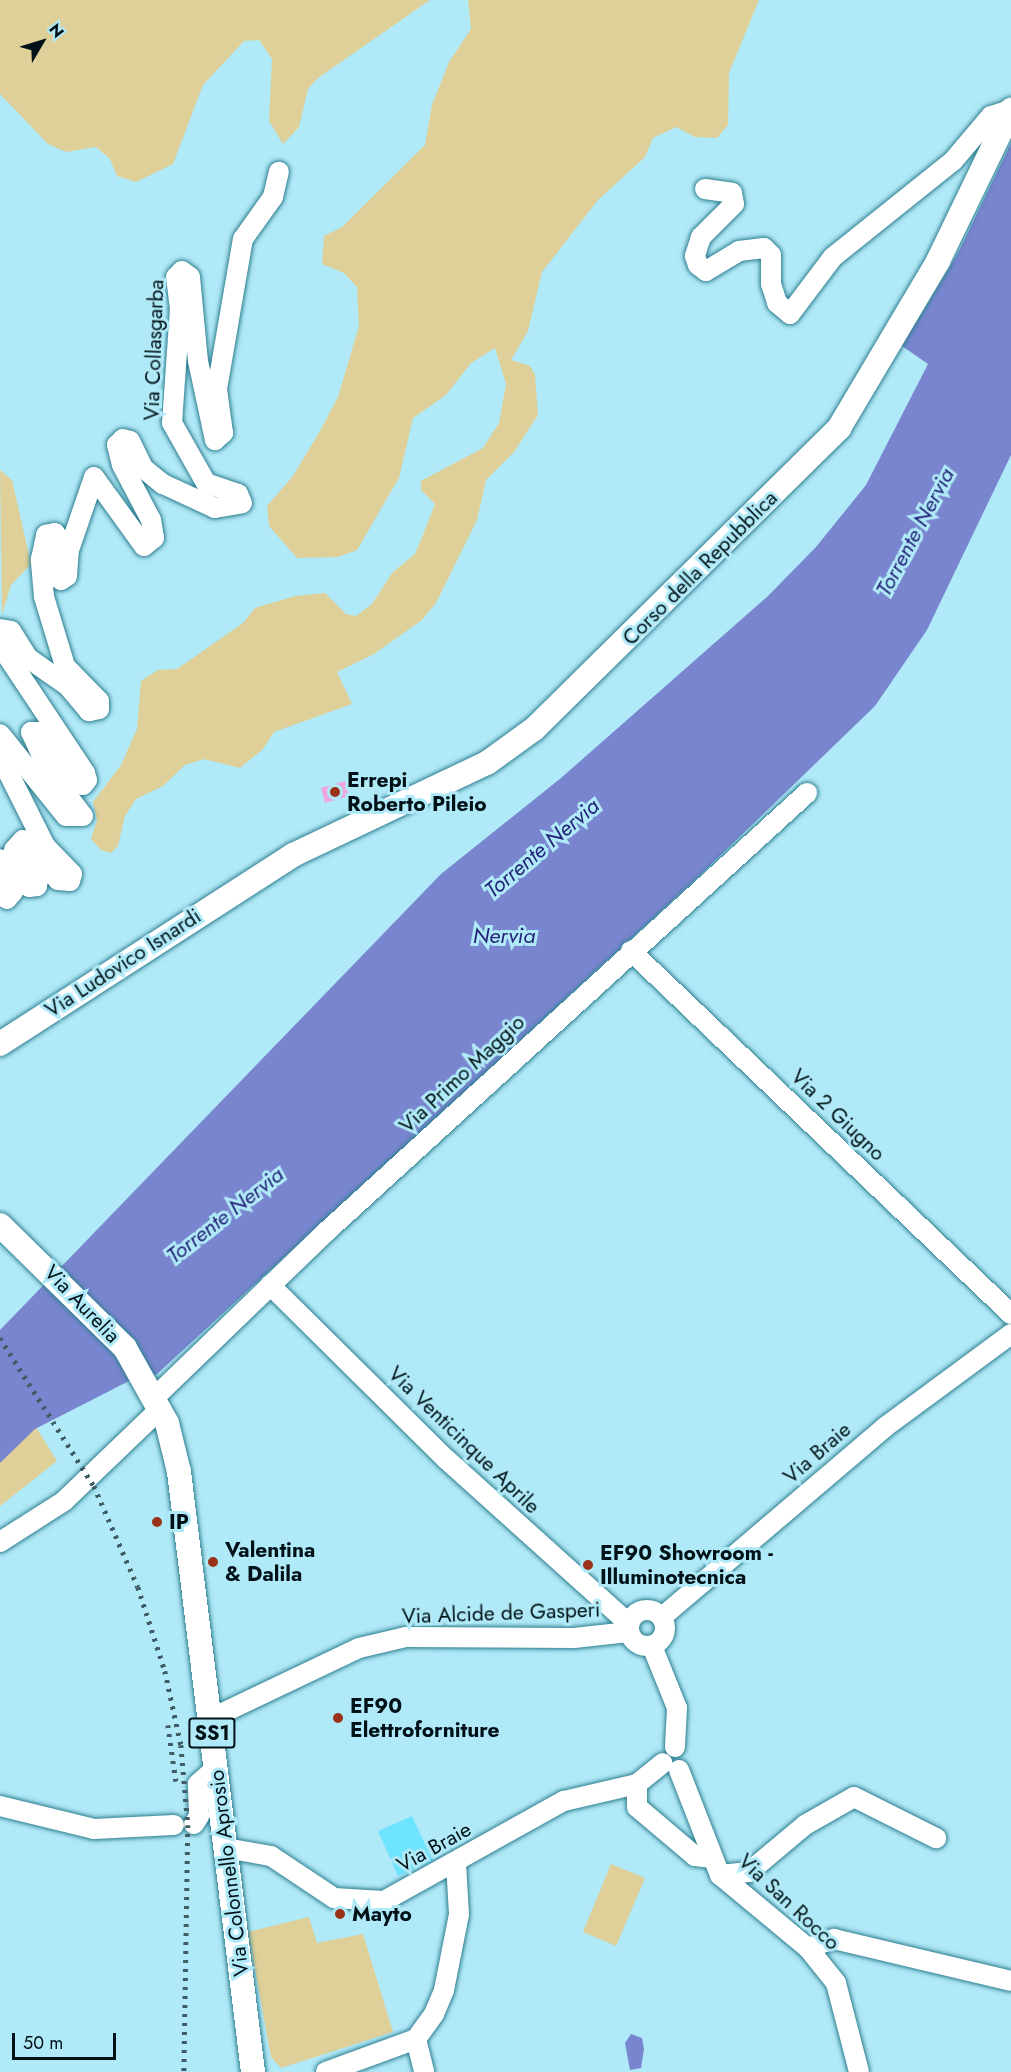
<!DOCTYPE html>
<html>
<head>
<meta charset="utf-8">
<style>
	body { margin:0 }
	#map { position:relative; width:1011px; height:2072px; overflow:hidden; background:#b0e9f7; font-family:Jost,sans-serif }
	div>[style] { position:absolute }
	.built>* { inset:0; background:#6fe4ff }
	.green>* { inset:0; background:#ded098 }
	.water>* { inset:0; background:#7986cf }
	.building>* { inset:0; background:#eea6de }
	.roads { filter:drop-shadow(0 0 2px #2d7e90) drop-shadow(0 0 2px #2d7e90) }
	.minor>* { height:20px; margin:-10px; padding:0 10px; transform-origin:10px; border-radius:10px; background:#fff }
	.minor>.ring { margin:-10px; padding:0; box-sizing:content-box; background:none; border:20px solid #fff; border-radius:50% }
	.major>* { height:24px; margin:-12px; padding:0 12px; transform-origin:12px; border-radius:12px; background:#fff }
	.rail>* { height:4.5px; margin-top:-2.25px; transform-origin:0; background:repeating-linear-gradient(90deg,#3e5d65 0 3px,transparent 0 9px) }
	.dots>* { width:16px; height:16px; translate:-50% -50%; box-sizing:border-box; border:3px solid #b0e9f7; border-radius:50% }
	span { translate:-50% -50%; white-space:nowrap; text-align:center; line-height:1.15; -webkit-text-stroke:6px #b0e9f7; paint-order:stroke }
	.shield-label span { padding:2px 4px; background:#b0e9f7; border:2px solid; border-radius:4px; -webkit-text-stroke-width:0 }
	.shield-label { font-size:20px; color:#001217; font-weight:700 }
	.street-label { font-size:21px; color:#001217 }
	.poi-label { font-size:21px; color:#001217; font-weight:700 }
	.left { translate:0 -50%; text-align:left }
	.water-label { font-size:22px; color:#242479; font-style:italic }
	.north { position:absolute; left:12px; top:12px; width:60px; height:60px; -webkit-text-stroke:4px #b0e9f7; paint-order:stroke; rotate:52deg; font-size:16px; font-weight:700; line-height:24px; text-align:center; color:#001217 }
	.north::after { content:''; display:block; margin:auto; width:21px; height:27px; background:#001217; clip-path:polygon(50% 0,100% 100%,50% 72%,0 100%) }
	.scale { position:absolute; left:12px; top:2033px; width:104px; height:27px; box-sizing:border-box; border:3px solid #001217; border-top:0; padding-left:8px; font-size:18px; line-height:21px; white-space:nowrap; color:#001217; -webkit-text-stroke:4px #b0e9f7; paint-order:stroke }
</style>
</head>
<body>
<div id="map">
	<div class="built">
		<i style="clip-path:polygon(412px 1816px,433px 1861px,398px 1876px,378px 1831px)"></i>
	</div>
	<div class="green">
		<i style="clip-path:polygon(0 0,430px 0,318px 78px,308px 89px,299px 127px,283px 144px,269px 121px,272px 59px,259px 40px,244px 41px,203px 85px,173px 164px,136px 182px,117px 176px,110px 159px,96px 147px,66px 152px,48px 144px,0 94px)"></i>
		<i style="clip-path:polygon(468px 0,759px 0,729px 73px,728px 125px,717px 138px,695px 137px,676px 127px,653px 138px,645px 157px,598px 200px,542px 272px,528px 331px,511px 360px,530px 366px,535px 375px,538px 415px,514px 452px,486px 480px,477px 520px,436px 603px,422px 620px,374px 654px,337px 672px,352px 704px,274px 732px,263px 749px,240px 768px,204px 759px,185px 765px,163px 786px,136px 799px,125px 816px,118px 846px,111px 853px,101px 850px,91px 839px,97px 820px,93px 802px,121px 765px,137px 729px,141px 681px,158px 670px,177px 669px,243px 623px,255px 608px,295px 596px,325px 593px,346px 614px,356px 616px,372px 604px,392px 573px,415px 554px,423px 535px,435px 504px,421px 490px,421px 481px,483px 448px,499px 423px,506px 384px,495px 348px,471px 363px,446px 395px,413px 418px,399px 478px,357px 550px,338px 557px,297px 558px,269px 526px,267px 506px,293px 476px,320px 431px,338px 397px,359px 326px,357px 287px,344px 273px,322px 264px,324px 236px,342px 227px,425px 145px,432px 105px,449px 62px,471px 29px)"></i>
		<i style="clip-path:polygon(0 470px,12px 480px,31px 564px,11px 585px,2px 615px)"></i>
		<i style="clip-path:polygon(0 1369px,57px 1461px,0 1506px)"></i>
		<i style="clip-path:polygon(611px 1864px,645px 1878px,616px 1946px,583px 1932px)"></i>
		<i style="clip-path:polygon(309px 1917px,317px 1943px,363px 1934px,393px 2032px,281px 2068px,271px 2057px,248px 1932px)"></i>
	</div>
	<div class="water">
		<i style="clip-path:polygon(1011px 143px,1011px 455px,927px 630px,875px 706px,696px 879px,157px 1374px,129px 1381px,35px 1429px,0 1463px,0 1330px,441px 874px,561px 778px,768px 596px,816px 547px,866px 485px,928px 364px,902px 346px,958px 253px)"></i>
		<i style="clip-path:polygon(631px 2034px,642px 2038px,644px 2049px,641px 2068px,630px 2070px,625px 2043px)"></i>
	</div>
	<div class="building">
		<i style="clip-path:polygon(345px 781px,349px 796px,325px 803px,321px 788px)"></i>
	</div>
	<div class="roads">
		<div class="minor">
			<i style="left:705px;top:189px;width:27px;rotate:8deg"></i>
			<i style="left:732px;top:193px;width:11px;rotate:80deg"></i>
			<i style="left:734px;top:204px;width:47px;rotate:135deg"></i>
			<i style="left:701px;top:237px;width:20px;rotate:108deg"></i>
			<i style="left:695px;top:256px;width:9px;rotate:72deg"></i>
			<i style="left:698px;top:265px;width:10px;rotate:37deg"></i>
			<i style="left:706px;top:271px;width:39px;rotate:-31deg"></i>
			<i style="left:739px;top:251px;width:25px;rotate:-7deg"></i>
			<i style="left:764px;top:248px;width:10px;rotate:45deg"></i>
			<i style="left:771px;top:255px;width:29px;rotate:90deg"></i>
			<i style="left:771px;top:284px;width:20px;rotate:72deg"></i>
			<i style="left:777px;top:303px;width:17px;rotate:40deg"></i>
			<i style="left:790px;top:314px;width:71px;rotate:-53deg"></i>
			<i style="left:833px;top:257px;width:154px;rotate:-38.7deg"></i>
			<i style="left:953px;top:161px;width:59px;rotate:-49.8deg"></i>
			<i style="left:991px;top:116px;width:21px;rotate:-17deg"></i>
			<i style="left:94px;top:477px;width:85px;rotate:54.1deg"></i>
			<i style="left:144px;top:546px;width:13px;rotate:-39deg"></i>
			<i style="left:154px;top:538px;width:18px;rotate:-99deg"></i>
			<i style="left:151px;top:520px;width:62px;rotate:-117.8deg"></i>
			<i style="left:122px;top:465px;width:21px;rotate:-104deg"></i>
			<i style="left:117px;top:445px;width:8px;rotate:-45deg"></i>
			<i style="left:123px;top:439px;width:7px;rotate:16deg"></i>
			<i style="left:130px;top:441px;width:30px;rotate:64deg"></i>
			<i style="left:143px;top:468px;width:26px;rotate:39deg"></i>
			<i style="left:163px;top:484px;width:57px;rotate:24.8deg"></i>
			<i style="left:215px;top:508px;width:27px;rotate:-10deg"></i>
			<i style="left:242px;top:503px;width:10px;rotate:-114deg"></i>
			<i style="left:238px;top:494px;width:34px;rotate:-161deg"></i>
			<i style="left:206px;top:483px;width:69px;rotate:-119.5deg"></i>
			<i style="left:172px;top:423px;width:114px;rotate:-86deg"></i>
			<i style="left:180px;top:309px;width:32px;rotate:-97deg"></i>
			<i style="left:176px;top:277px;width:8px;rotate:-45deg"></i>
			<i style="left:182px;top:271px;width:10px;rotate:37deg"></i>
			<i style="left:190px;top:277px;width:84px;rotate:84.6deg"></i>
			<i style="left:198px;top:361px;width:81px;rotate:77.9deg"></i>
			<i style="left:215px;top:440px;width:11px;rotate:-41deg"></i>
			<i style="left:223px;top:433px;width:44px;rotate:-97.8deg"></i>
			<i style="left:217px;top:389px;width:152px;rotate:-80.2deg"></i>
			<i style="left:243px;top:239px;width:52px;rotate:-54.5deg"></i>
			<i style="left:273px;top:197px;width:26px;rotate:-77deg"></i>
			<i style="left:0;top:629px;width:11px;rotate:10deg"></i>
			<i style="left:11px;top:631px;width:32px;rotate:58deg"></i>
			<i style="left:28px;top:658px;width:49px;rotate:35deg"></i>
			<i style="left:68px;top:686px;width:33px;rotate:50deg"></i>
			<i style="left:89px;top:711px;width:10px;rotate:-11deg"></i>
			<i style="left:99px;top:709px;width:8px;rotate:-90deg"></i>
			<i style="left:99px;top:701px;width:49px;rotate:-134.2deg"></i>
			<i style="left:65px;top:666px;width:72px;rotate:-106.9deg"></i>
			<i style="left:44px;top:597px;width:38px;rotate:-95deg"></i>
			<i style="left:41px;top:559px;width:25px;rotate:-78deg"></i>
			<i style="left:46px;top:535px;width:9px;rotate:-13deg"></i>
			<i style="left:55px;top:533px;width:7px;rotate:56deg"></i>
			<i style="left:59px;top:539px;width:36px;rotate:96deg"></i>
			<i style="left:55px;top:575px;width:8px;rotate:40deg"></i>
			<i style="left:61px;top:580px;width:7px;rotate:-34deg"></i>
			<i style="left:67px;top:576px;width:26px;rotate:-86deg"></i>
			<i style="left:69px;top:550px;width:77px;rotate:-71.1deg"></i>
			<i style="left:0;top:645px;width:154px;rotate:56.4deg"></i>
			<i style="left:85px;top:773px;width:7px;rotate:74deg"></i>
			<i style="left:87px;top:780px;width:6px;rotate:129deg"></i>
			<i style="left:83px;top:785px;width:12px;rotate:-156deg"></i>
			<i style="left:72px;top:780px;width:58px;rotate:-124.5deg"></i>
			<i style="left:39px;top:732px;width:8px;rotate:180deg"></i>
			<i style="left:31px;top:732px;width:43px;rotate:65.2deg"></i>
			<i style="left:49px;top:771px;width:56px;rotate:52.9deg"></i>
			<i style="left:83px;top:816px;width:17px;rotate:180deg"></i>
			<i style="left:66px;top:816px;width:105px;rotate:-128.8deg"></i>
			<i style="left:0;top:756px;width:101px;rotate:63.4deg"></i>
			<i style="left:45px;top:846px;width:39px;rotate:46deg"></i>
			<i style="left:72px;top:874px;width:7px;rotate:106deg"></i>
			<i style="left:70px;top:881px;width:12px;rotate:-175deg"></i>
			<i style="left:58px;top:880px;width:53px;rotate:-131.2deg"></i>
			<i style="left:23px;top:840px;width:13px;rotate:132deg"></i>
			<i style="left:14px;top:850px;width:38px;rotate:50deg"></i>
			<i style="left:38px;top:879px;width:7px;rotate:98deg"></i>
			<i style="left:37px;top:886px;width:8px;rotate:173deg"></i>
			<i style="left:29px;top:887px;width:40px;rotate:-136deg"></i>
			<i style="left:0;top:875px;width:21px;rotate:53deg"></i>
			<i style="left:13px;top:892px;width:9px;rotate:131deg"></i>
			<i style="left:7px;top:899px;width:9px;rotate:-139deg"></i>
			<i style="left:631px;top:951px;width:526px;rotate:43.69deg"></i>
			<i style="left:270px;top:1285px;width:247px;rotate:44.7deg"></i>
			<i style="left:446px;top:1459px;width:246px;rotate:42deg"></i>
			<i style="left:155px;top:1397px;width:239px;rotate:-44deg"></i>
			<i style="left:327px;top:1231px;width:650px;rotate:-42.38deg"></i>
			<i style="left:0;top:1542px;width:76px;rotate:-32.6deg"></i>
			<i style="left:64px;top:1501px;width:134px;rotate:-43.8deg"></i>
			<i class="ring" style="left:629px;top:1610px;width:16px;height:16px"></i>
			<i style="left:662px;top:1617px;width:293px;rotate:-40.4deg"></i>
			<i style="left:885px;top:1427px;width:157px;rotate:-36.4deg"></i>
			<i style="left:652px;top:1646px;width:67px;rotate:68deg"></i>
			<i style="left:677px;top:1708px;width:39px;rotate:93deg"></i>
			<i style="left:210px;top:1719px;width:165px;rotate:-25.5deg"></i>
			<i style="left:359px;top:1648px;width:48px;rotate:-13.2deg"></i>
			<i style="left:406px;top:1637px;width:168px;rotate:0.3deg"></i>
			<i style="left:574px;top:1638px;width:55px;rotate:-6.2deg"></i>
			<i style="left:679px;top:1770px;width:113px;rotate:68.7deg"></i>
			<i style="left:720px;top:1875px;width:114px;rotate:39.7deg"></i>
			<i style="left:808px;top:1948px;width:45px;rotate:51.3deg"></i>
			<i style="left:836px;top:1983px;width:92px;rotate:75.5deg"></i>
			<i style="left:637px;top:1784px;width:23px;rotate:90deg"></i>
			<i style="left:637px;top:1807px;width:76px;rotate:40.2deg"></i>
			<i style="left:695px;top:1856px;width:17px;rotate:7deg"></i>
			<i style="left:0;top:1806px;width:97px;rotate:13.7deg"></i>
			<i style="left:94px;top:1829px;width:80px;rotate:-2.9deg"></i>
			<i style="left:194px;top:1824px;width:9px;rotate:-58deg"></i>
			<i style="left:199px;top:1816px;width:32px;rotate:-92deg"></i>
			<i style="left:198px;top:1784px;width:24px;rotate:-42deg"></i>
			<i style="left:226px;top:1848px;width:46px;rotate:10.1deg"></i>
			<i style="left:271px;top:1856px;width:76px;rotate:33.7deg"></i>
			<i style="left:334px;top:1898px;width:50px;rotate:3.4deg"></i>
			<i style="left:384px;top:1901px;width:206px;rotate:-29.1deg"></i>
			<i style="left:564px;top:1801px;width:75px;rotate:-13.1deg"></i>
			<i style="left:637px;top:1784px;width:33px;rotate:-39deg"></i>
			<i style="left:720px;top:1875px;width:29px;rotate:-6deg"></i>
			<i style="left:749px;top:1872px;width:73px;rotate:-40deg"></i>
			<i style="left:805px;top:1825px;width:56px;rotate:-29.7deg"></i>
			<i style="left:854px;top:1797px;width:92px;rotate:26.6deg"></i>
			<i style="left:808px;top:1948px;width:28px;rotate:-19deg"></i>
			<i style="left:834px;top:1939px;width:182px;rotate:13.3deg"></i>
			<i style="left:416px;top:2039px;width:34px;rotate:76deg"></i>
			<i style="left:326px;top:2072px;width:96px;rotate:-20.1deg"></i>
			<i style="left:416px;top:2039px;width:31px;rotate:-54deg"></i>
			<i style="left:434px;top:2014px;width:26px;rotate:-67deg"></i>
			<i style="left:444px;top:1990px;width:77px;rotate:-78.8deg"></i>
			<i style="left:459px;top:1914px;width:51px;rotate:-93.4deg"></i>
		</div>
		<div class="major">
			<i style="left:0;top:1044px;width:349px;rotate:-32.8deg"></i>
			<i style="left:293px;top:855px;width:215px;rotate:-25.4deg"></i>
			<i style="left:487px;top:763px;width:58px;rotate:-35.9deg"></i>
			<i style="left:534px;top:729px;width:429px;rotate:-44.6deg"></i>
			<i style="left:839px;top:428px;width:194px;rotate:-59.3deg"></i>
			<i style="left:938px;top:261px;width:168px;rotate:-64.2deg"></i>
			<i style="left:0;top:1225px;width:175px;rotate:44.5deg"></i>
			<i style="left:125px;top:1348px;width:86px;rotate:60.8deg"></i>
			<i style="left:167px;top:1423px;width:50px;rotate:76.2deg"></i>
			<i style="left:179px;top:1472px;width:605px;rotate:82.97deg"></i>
		</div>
	</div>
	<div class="rail">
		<i style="left:0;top:1338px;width:175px;rotate:57.6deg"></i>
		<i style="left:94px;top:1486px;width:110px;rotate:66.5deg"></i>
		<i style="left:138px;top:1587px;width:88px;rotate:72.2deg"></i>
		<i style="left:165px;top:1671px;width:76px;rotate:77.8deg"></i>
		<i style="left:181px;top:1745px;width:80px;rotate:85deg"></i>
		<i style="left:188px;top:1825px;width:247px;rotate:90.9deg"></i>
		<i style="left:168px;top:1725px;width:57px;rotate:81.9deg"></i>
	</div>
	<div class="dots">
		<i style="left:335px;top:792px;background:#9a3217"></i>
		<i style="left:157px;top:1522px;background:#9a3217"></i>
		<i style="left:213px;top:1562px;background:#9a3217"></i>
		<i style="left:588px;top:1565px;background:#9a3217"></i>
		<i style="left:338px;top:1718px;background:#9a3217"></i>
		<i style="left:340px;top:1914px;background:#9a3217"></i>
	</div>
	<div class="shield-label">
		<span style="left:212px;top:1733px">SS1</span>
	</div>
	<div class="street-label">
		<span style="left:154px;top:350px;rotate:-88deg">Via Collasgarba</span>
		<span style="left:700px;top:568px;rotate:-45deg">Corso della Repubblica</span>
		<span style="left:123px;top:963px;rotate:-33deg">Via Ludovico Isnardi</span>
		<span style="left:462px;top:1074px;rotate:-43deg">Via Primo Maggio</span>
		<span style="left:838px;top:1115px;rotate:44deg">Via 2 Giugno</span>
		<span style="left:82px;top:1304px;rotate:46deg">Via Aurelia</span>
		<span style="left:464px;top:1440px;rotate:44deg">Via Venticinque Aprile</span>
		<span style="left:817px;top:1453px;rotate:-41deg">Via Braie</span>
		<span style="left:501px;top:1613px;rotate:-2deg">Via Alcide de Gasperi</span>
		<span style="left:434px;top:1847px;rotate:-29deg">Via Braie</span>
		<span style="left:229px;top:1873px;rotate:-97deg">Via Colonnello Aprosio</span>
		<span style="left:789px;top:1902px;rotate:43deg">Via San Rocco</span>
	</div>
	<div class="poi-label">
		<span class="left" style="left:347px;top:792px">Errepi<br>Roberto Pileio</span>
		<span class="left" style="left:169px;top:1522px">IP</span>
		<span class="left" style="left:225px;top:1562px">Valentina<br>&amp; Dalila</span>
		<span class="left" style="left:600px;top:1565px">EF90 Showroom -<br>Illuminotecnica</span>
		<span class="left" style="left:350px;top:1718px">EF90<br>Elettroforniture</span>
		<span class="left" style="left:352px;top:1914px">Mayto</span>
	</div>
	<div class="water-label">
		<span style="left:915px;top:532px;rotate:-62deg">Torrente Nervia</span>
		<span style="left:542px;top:848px;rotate:-40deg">Torrente Nervia</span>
		<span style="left:504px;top:936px">Nervia</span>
		<span style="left:225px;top:1215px;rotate:-38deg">Torrente Nervia</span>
	</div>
	<div class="north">N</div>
	<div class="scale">50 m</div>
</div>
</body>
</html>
